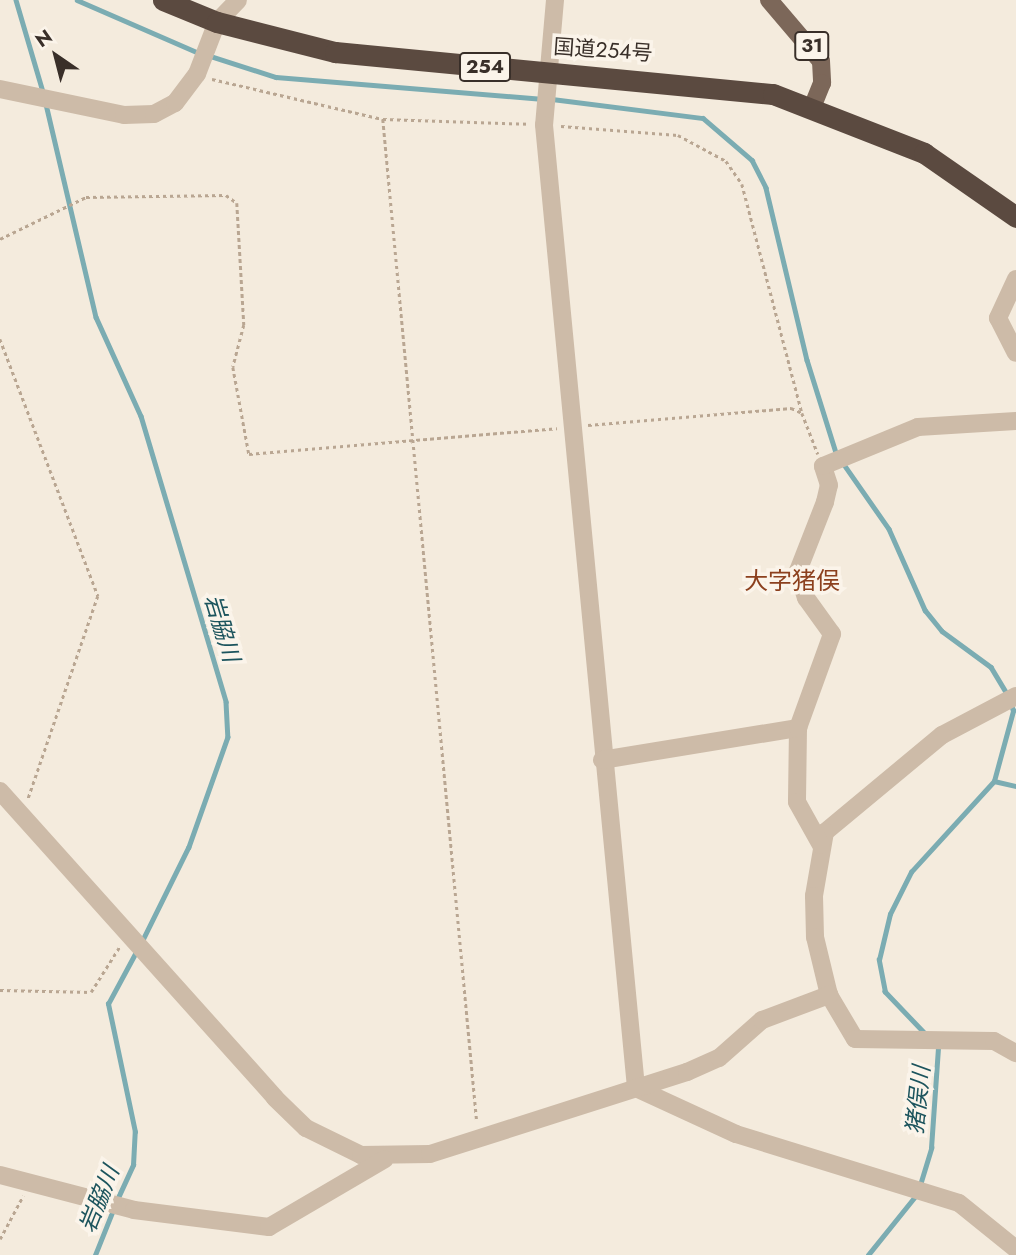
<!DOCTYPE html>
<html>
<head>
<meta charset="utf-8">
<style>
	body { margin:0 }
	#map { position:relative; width:1016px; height:1255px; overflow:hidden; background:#f4ebdd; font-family:Jost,"Noto Sans JP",sans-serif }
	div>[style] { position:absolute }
	.stream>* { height:4.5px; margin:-2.25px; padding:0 2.25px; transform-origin:2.25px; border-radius:2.25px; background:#7bacb2 }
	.path>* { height:2.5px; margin-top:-1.25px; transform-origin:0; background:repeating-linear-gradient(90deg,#b9a692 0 3.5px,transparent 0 7px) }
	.minor>* { height:18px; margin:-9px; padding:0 9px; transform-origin:9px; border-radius:9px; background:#cdbba8 }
	.major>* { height:18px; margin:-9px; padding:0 9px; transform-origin:9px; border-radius:9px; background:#7c6759 }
	.highway>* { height:21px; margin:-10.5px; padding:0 10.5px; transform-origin:10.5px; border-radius:10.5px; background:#5b4a40 }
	span { translate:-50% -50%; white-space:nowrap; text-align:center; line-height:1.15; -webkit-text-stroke:7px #fbf4ea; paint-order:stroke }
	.shield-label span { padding:2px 5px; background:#fbf4ea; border:2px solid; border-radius:5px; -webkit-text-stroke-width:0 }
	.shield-label { font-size:19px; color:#392f29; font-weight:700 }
	.street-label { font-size:21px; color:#392f29 }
	.water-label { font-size:23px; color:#1c545d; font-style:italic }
	.quarter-label { font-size:24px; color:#8c401e }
	.north { position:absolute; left:21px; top:21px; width:70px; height:70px; -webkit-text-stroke:5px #fbf4ea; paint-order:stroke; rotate:325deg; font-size:19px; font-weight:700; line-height:28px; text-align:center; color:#392f29 }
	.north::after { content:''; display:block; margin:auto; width:24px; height:32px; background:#392f29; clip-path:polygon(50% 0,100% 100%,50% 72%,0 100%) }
</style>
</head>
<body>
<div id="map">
	<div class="stream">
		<i style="left:16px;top:0;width:96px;rotate:73.6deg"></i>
		<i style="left:77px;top:0;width:135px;rotate:23.5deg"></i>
		<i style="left:210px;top:56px;width:69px;rotate:17.7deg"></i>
		<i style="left:276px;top:77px;width:268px;rotate:4.7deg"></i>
		<i style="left:552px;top:99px;width:152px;rotate:7.2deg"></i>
		<i style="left:703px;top:118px;width:65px;rotate:40.6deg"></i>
		<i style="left:752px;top:160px;width:31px;rotate:63deg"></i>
		<i style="left:766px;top:188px;width:177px;rotate:76.6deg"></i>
		<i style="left:807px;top:360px;width:101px;rotate:72.6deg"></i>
		<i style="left:46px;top:104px;width:219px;rotate:76.8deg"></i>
		<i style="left:96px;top:317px;width:109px;rotate:65.6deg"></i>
		<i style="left:141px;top:416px;width:298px;rotate:73.4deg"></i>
		<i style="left:226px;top:702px;width:35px;rotate:87deg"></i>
		<i style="left:228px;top:737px;width:117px;rotate:109.5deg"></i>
		<i style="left:189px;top:847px;width:106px;rotate:116.3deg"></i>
		<i style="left:843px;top:463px;width:80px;rotate:55.1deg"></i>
		<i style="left:889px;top:529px;width:89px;rotate:66deg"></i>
		<i style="left:925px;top:610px;width:27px;rotate:51deg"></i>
		<i style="left:942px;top:631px;width:61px;rotate:36.3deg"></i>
		<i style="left:991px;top:667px;width:31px;rotate:59deg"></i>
		<i style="left:994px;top:781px;width:23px;rotate:13deg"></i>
		<i style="left:924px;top:1033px;width:57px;rotate:-133.6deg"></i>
		<i style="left:885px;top:992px;width:33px;rotate:-101deg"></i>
		<i style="left:879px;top:960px;width:47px;rotate:-76.6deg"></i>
		<i style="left:890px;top:914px;width:47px;rotate:-63.4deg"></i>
		<i style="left:911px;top:872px;width:123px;rotate:-47.6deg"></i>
		<i style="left:994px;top:781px;width:73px;rotate:-74.8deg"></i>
		<i style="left:1013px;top:711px;width:9px;rotate:-108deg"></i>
		<i style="left:920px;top:1185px;width:39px;rotate:-73deg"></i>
		<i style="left:931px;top:1148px;width:101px;rotate:-86deg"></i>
		<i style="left:116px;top:1202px;width:41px;rotate:-65.3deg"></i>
		<i style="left:133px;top:1165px;width:33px;rotate:-87deg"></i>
		<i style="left:135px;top:1132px;width:131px;rotate:-101.9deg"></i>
		<i style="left:108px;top:1004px;width:59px;rotate:-61.7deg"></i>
		<i style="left:95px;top:1255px;width:48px;rotate:-68.2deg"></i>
		<i style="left:868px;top:1255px;width:78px;rotate:-51.2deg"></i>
	</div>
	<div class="path">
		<i style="left:212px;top:79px;width:176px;rotate:13.2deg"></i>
		<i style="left:383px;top:119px;width:147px;rotate:1.9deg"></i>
		<i style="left:383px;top:119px;width:1007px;rotate:84.65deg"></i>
		<i style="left:561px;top:126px;width:117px;rotate:4.4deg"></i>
		<i style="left:678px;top:135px;width:55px;rotate:28.4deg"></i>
		<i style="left:726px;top:161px;width:28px;rotate:55deg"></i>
		<i style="left:742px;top:184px;width:237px;rotate:75.3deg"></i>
		<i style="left:0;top:239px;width:96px;rotate:-26deg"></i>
		<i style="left:86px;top:197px;width:140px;rotate:-0.8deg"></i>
		<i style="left:226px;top:195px;width:14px;rotate:36deg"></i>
		<i style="left:237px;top:203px;width:122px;rotate:86.7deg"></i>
		<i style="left:244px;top:325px;width:43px;rotate:104.7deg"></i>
		<i style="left:233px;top:367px;width:88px;rotate:79.6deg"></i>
		<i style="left:249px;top:454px;width:309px;rotate:-4.8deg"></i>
		<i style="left:0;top:339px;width:275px;rotate:69.1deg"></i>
		<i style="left:98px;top:596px;width:215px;rotate:109deg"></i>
		<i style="left:588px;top:425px;width:204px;rotate:-4.8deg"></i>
		<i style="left:791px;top:408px;width:12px;rotate:24deg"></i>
		<i style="left:802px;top:413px;width:44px;rotate:68.7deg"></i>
		<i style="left:0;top:990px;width:91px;rotate:1.3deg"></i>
		<i style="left:91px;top:992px;width:54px;rotate:-57.8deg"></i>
		<i style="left:0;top:1239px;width:49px;rotate:-61.9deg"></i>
	</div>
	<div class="minor">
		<i style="left:555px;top:0;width:125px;rotate:95deg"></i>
		<i style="left:544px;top:125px;width:967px;rotate:84.54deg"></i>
		<i style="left:636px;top:1088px;width:110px;rotate:24.7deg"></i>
		<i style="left:736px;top:1134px;width:233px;rotate:17.2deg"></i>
		<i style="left:959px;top:1203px;width:73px;rotate:38.9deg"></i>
		<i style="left:0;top:89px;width:127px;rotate:11.8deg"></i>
		<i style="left:124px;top:115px;width:30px;rotate:-2deg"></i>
		<i style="left:154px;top:114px;width:24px;rotate:-28deg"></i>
		<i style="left:175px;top:103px;width:36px;rotate:-53deg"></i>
		<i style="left:197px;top:74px;width:56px;rotate:-69deg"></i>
		<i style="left:217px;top:22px;width:30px;rotate:-46deg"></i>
		<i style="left:1016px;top:279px;width:43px;rotate:114.8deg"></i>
		<i style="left:998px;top:318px;width:39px;rotate:63deg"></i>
		<i style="left:1016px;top:696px;width:84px;rotate:152.2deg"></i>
		<i style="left:942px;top:735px;width:152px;rotate:140.3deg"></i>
		<i style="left:825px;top:832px;width:65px;rotate:99.8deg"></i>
		<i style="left:814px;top:896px;width:41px;rotate:88.6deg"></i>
		<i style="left:815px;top:937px;width:60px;rotate:76.4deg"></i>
		<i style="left:829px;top:995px;width:51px;rotate:59.4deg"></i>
		<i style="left:855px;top:1039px;width:139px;rotate:0.8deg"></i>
		<i style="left:994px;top:1041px;width:25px;rotate:29deg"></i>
		<i style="left:798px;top:728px;width:74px;rotate:90.8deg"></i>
		<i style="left:797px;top:802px;width:49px;rotate:60.8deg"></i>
		<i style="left:602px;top:760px;width:199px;rotate:-9.3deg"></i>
		<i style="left:798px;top:728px;width:100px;rotate:-70.1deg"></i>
		<i style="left:832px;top:634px;width:44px;rotate:-125.8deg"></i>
		<i style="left:806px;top:598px;width:28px;rotate:-107deg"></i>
		<i style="left:798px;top:571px;width:74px;rotate:-68.6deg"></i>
		<i style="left:825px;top:502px;width:17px;rotate:-77deg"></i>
		<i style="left:829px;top:485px;width:20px;rotate:-108deg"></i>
		<i style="left:823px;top:466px;width:103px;rotate:-22.3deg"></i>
		<i style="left:918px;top:427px;width:98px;rotate:-3.5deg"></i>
		<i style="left:0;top:791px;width:412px;rotate:48.1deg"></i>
		<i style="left:275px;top:1098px;width:43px;rotate:44.1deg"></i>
		<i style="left:306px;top:1128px;width:61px;rotate:26.1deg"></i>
		<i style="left:361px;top:1155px;width:69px;rotate:-0.8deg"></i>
		<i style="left:430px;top:1154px;width:270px;rotate:-17.7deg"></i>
		<i style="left:687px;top:1072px;width:35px;rotate:-24deg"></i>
		<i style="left:719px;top:1058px;width:57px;rotate:-41.5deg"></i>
		<i style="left:762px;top:1020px;width:72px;rotate:-20.5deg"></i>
		<i style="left:0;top:1175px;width:138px;rotate:14.6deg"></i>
		<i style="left:134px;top:1210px;width:136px;rotate:7.2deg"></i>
		<i style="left:269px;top:1227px;width:134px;rotate:-30.4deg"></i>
	</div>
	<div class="major">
		<i style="left:769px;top:0;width:80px;rotate:49.6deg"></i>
		<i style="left:821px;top:61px;width:22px;rotate:87deg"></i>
		<i style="left:822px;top:83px;width:24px;rotate:112deg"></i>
	</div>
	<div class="highway">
		<i style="left:163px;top:0;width:58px;rotate:22.2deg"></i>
		<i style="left:217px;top:22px;width:122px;rotate:14.3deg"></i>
		<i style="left:335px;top:52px;width:440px;rotate:5.5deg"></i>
		<i style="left:773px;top:94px;width:162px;rotate:21.3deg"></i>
		<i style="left:924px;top:153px;width:112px;rotate:34.8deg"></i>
	</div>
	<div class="shield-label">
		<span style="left:812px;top:46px">31</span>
		<span style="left:485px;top:67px">254</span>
	</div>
	<div class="street-label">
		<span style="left:603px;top:50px;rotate:4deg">国道254号</span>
	</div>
	<div class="water-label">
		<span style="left:222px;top:628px;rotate:73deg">岩脇川</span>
		<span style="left:918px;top:1100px;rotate:-84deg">猪俣川</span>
		<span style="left:99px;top:1199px;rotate:-68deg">岩脇川</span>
	</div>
	<div class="quarter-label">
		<span style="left:792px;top:581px">大字猪俣</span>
	</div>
	<div class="north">N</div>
</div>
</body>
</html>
